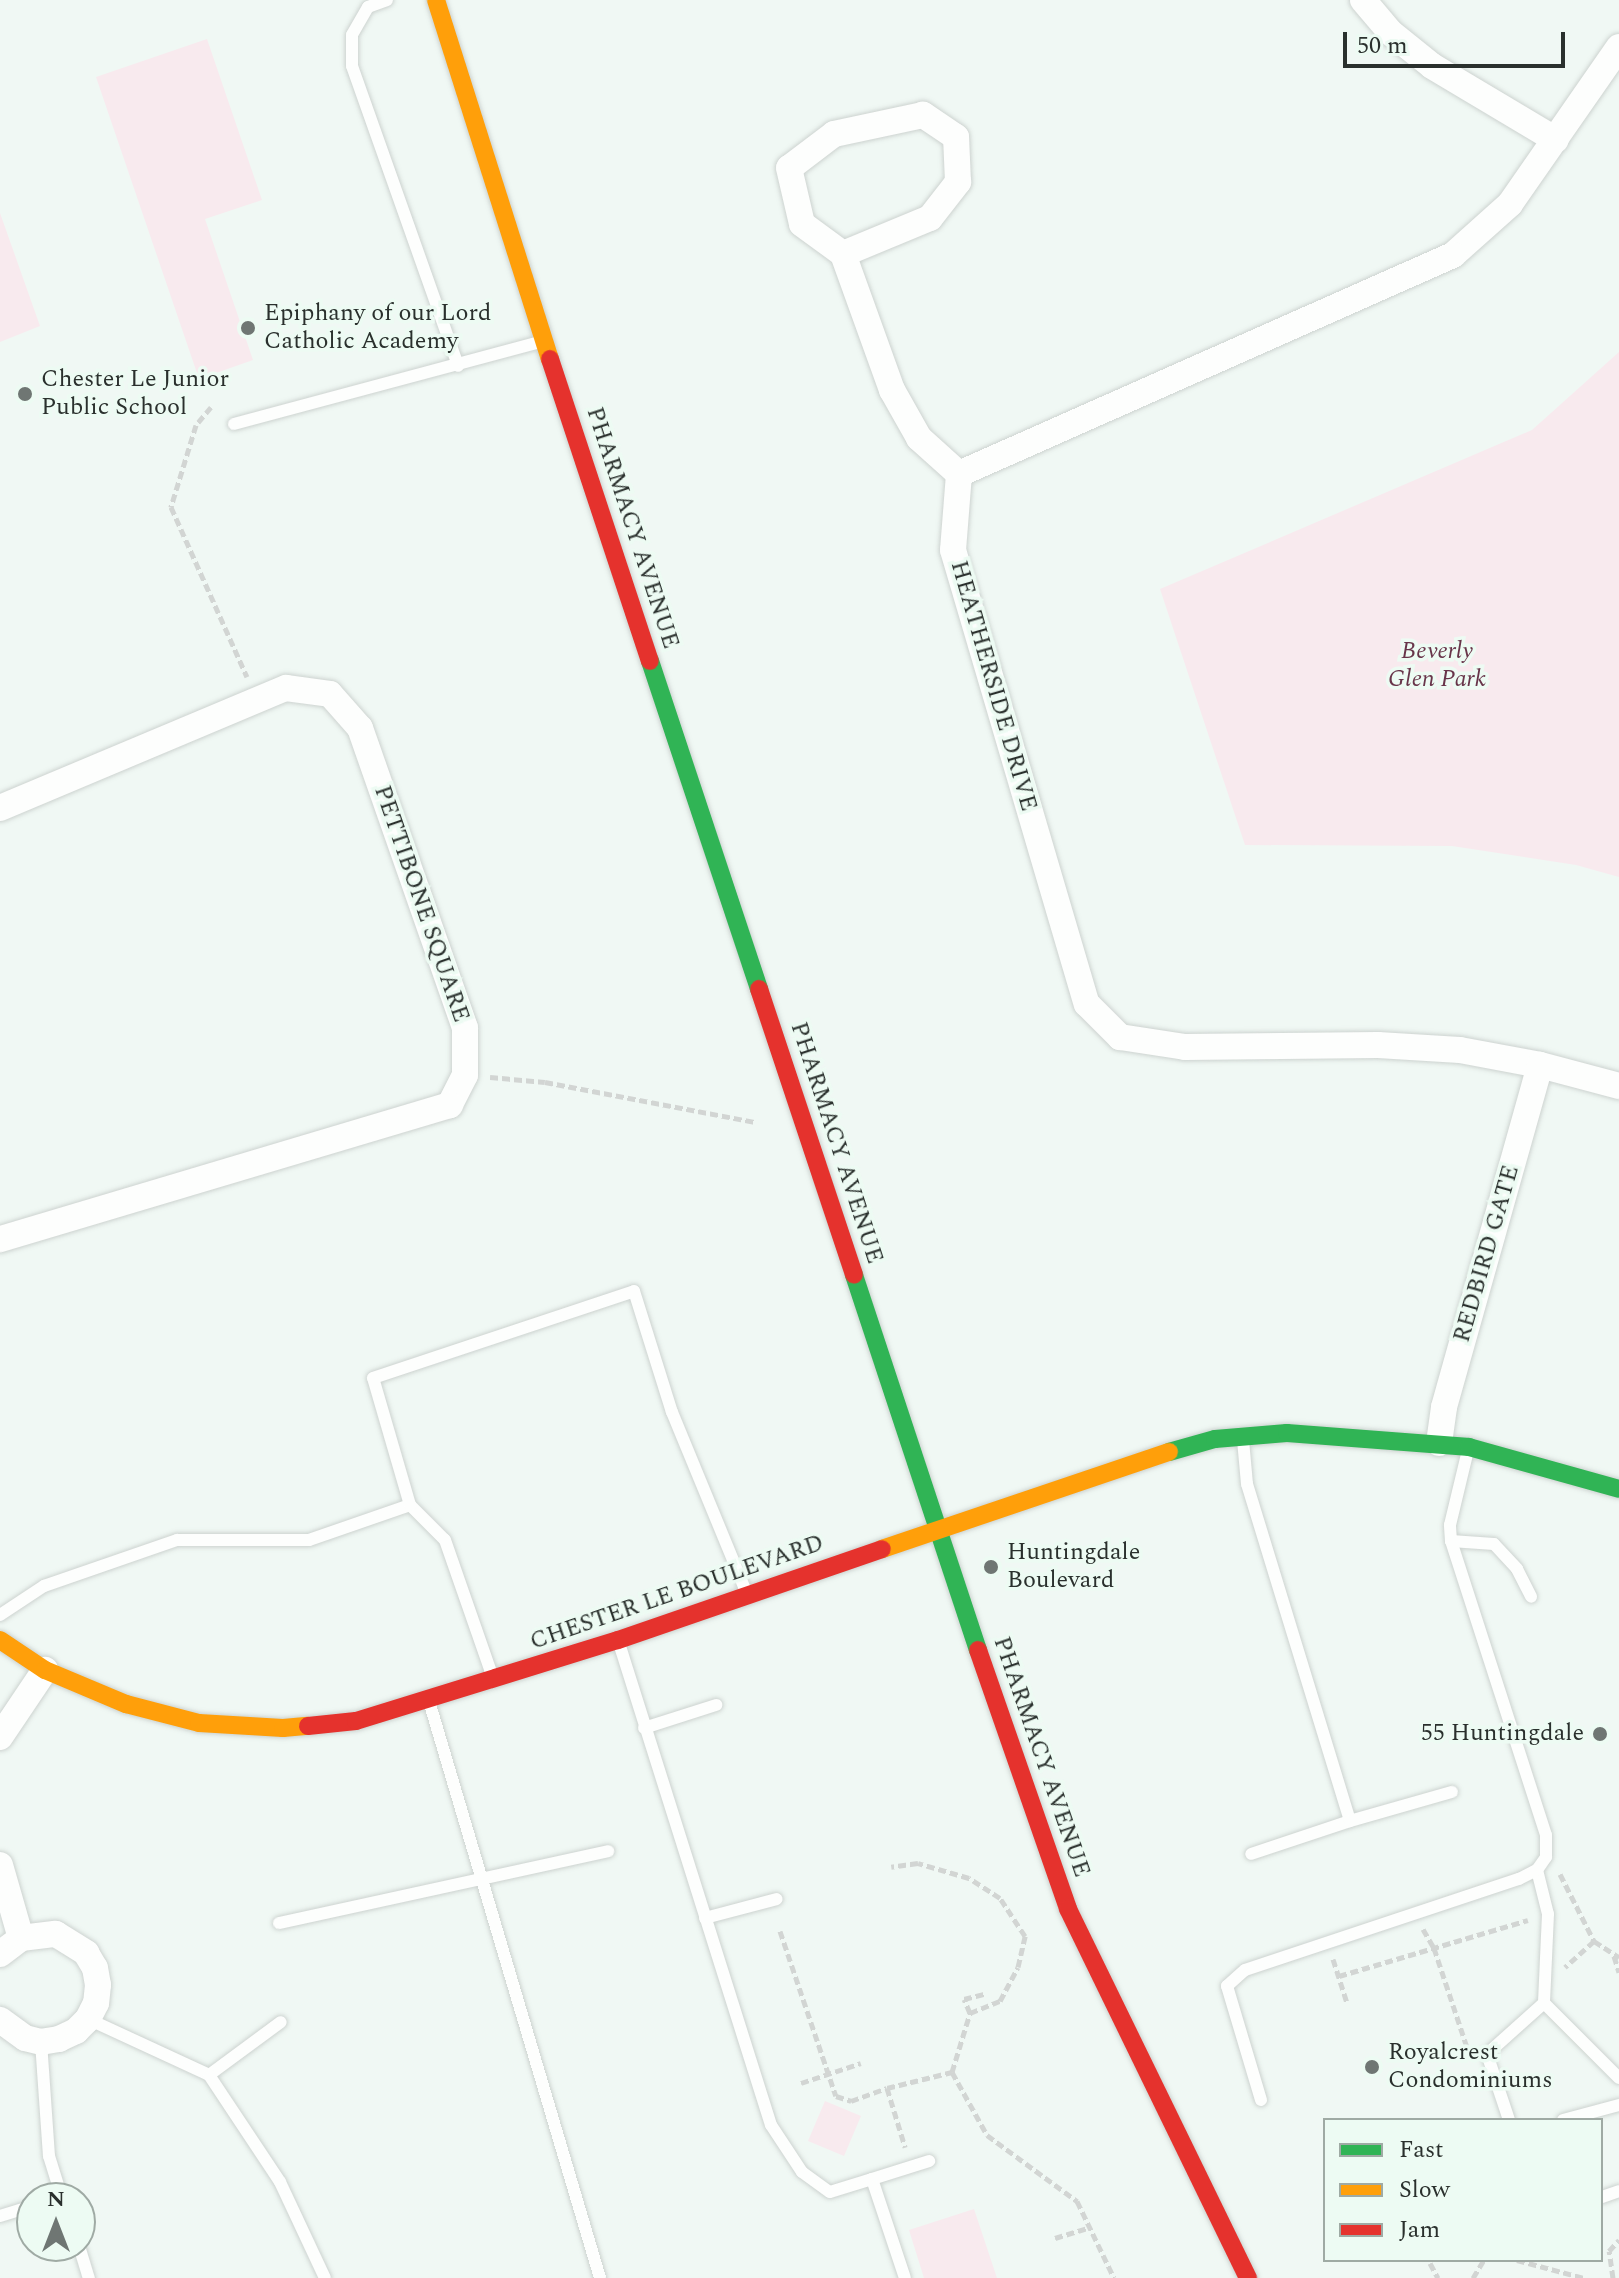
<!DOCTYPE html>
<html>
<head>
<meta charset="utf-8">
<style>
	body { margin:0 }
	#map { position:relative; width:1619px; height:2278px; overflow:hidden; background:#f0f8f4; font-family:Spectral,serif }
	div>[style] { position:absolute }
	.green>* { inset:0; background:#f8eaee }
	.path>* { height:5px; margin-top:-2.5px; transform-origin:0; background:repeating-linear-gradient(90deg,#d2d5d3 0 8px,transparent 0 12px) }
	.roads { filter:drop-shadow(0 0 2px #cdd3d0) drop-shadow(0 0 2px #cdd3d0) }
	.lane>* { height:12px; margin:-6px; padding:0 6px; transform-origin:6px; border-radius:6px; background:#fdfefd }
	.street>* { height:26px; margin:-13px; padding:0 13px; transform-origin:13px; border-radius:13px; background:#fdfefd }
	.fast>* { height:18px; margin:-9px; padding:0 9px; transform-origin:9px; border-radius:9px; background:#30b455 }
	.slow>* { height:18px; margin:-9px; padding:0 9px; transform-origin:9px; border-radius:9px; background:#ff9f0a }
	.jam>* { height:18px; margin:-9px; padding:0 9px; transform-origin:9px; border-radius:9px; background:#e5322d }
	.dots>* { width:22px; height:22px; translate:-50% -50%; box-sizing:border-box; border:4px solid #edfbf3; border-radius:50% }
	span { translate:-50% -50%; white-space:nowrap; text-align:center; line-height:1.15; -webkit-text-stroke:7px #edfbf3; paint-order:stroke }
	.poi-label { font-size:24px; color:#2a302d }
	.left { translate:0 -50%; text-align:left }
	.right { translate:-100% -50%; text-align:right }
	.street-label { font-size:24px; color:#2a302d }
	.park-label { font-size:24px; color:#68354a; font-style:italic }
	.legend { position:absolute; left:1323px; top:2118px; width:280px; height:144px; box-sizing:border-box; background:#edfbf3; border:2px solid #9faaa4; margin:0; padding:10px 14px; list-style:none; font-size:24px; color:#2a302d }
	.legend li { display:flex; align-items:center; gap:16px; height:40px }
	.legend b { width:40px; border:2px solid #9faaa4 }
	.north { position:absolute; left:16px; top:2182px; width:80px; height:80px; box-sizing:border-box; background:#edfbf3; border:2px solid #9faaa4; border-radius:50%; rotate:0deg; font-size:22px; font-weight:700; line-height:32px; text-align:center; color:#2a302d }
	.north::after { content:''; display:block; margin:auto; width:28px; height:36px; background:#6f7673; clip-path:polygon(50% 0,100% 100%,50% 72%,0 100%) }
	.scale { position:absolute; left:1343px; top:32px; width:222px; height:36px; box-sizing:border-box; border:4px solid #2a302d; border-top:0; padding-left:10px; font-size:24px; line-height:28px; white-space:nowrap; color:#2a302d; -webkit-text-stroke:6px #edfbf3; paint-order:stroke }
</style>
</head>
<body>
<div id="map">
	<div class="green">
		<i style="clip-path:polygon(207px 39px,262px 200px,205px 219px,253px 360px,199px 379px,96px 77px)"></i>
		<i style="clip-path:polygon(0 213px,40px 326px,0 342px)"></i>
		<i style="clip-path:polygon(1619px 352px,1619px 877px,1576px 865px,1452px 846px,1245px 845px,1160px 589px,1532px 430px)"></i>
		<i style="clip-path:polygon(825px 2101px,861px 2116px,844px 2156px,808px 2141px)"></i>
		<i style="clip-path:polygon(974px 2209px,997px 2278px,924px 2278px,909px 2230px)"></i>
	</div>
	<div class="path">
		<i style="left:211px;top:407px;width:23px;rotate:130deg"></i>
		<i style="left:196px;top:425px;width:86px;rotate:107deg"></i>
		<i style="left:171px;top:507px;width:186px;rotate:65.9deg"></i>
		<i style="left:490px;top:1077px;width:55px;rotate:5.2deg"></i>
		<i style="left:545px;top:1082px;width:213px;rotate:10.8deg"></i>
		<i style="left:1560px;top:1874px;width:75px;rotate:63.1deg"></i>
		<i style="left:1594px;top:1941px;width:39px;rotate:138deg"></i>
		<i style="left:1423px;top:1929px;width:22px;rotate:60deg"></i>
		<i style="left:1434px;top:1948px;width:104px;rotate:71.6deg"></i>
		<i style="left:780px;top:1931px;width:174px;rotate:71.3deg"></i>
		<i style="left:836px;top:2096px;width:16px;rotate:18deg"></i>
		<i style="left:851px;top:2101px;width:38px;rotate:-20deg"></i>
		<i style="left:887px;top:2088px;width:62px;rotate:73deg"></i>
		<i style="left:1594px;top:1941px;width:30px;rotate:33deg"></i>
		<i style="left:1614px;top:1956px;width:17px;rotate:73deg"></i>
		<i style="left:1333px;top:1959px;width:46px;rotate:72.3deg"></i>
		<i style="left:1339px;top:1976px;width:197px;rotate:-16.5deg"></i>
		<i style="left:970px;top:2013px;width:15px;rotate:-113deg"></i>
		<i style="left:964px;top:1999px;width:21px;rotate:-14deg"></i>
		<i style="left:952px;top:2072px;width:72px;rotate:60.9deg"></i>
		<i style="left:987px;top:2135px;width:112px;rotate:36.3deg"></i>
		<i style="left:1077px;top:2201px;width:85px;rotate:64.3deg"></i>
		<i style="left:801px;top:2083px;width:63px;rotate:-18.4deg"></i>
		<i style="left:887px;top:2088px;width:67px;rotate:-13.8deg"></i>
		<i style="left:952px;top:2072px;width:62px;rotate:-73deg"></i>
		<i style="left:970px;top:2013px;width:32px;rotate:-22deg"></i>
		<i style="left:1000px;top:2001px;width:38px;rotate:-62deg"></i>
		<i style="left:1018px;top:1967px;width:32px;rotate:-77deg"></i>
		<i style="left:1025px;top:1936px;width:45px;rotate:-123.3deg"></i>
		<i style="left:1000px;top:1898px;width:37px;rotate:-147deg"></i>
		<i style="left:969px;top:1878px;width:53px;rotate:-163.6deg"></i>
		<i style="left:918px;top:1863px;width:27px;rotate:172deg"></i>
		<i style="left:1055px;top:2238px;width:38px;rotate:-17deg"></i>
		<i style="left:1517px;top:2260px;width:69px;rotate:15deg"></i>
		<i style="left:1430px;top:2263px;width:17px;rotate:62deg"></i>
		<i style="left:1473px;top:2278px;width:21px;rotate:-59deg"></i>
		<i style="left:1613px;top:2278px;width:27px;rotate:-98deg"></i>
		<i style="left:1609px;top:2251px;width:15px;rotate:-48deg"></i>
	</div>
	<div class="roads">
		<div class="lane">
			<i style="left:387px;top:0;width:20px;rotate:160deg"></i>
			<i style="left:368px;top:7px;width:32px;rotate:120deg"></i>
			<i style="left:352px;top:35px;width:31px;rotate:90deg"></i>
			<i style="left:352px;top:66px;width:318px;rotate:70.5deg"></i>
			<i style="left:234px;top:424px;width:317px;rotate:-15deg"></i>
			<i style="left:1243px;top:1440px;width:44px;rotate:84.8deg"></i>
			<i style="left:1247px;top:1484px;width:352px;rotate:73deg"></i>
			<i style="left:1350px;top:1821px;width:104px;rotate:161.6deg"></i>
			<i style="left:410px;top:1505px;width:49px;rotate:45deg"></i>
			<i style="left:445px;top:1540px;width:143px;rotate:70.8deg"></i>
			<i style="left:1451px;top:1541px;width:43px;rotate:4deg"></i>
			<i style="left:1494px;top:1544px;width:34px;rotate:47deg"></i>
			<i style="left:1517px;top:1569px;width:31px;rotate:63deg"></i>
			<i style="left:0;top:1615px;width:53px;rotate:-33.4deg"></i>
			<i style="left:44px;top:1586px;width:141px;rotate:-19.1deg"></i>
			<i style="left:177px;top:1540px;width:132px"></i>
			<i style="left:309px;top:1540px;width:107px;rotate:-19.1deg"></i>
			<i style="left:410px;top:1505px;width:132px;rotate:-106.2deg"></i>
			<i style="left:373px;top:1378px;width:275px;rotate:-18.4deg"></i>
			<i style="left:634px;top:1291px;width:127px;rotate:72.6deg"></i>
			<i style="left:672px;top:1412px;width:197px;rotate:67.6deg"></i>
			<i style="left:619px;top:1643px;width:505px;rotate:72.5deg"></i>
			<i style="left:771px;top:2125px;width:56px;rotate:56.6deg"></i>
			<i style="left:802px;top:2172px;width:34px;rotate:36deg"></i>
			<i style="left:830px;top:2192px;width:44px;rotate:-17.2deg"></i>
			<i style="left:872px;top:2179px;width:104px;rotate:71.6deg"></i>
			<i style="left:429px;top:1701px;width:602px;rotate:73.49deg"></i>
			<i style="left:644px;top:1728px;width:76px;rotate:-17.7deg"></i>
			<i style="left:1350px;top:1821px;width:106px;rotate:-15.9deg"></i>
			<i style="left:1537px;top:1870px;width:45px;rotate:76deg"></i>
			<i style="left:1548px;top:1914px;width:89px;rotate:92.6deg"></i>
			<i style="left:1544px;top:2003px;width:106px;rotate:45deg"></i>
			<i style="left:705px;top:1918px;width:74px;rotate:-14.8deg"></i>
			<i style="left:279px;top:1923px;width:337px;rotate:-12.3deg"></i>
			<i style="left:88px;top:2019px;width:133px;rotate:24.8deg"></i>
			<i style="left:209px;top:2075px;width:89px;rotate:-36.4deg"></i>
			<i style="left:41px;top:2042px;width:114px;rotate:86deg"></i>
			<i style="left:49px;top:2156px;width:44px;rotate:72.8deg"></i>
			<i style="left:209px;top:2075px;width:128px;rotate:56.4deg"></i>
			<i style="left:280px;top:2182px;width:106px;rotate:64.9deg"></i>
			<i style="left:1261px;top:2100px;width:119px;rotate:-106.6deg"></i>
			<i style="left:1227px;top:1986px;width:24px;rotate:-42deg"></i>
			<i style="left:1245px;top:1970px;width:289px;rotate:-18.4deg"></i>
			<i style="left:1519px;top:1879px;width:20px;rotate:-27deg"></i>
			<i style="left:1537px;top:1870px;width:16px;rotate:-55deg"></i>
			<i style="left:1546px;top:1857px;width:22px;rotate:-90deg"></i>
			<i style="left:1546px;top:1835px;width:309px;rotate:-107.9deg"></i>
			<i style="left:1451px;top:1541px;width:16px;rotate:-94deg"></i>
			<i style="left:1450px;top:1525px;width:77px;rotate:-76.5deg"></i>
			<i style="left:1509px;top:2120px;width:70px;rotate:-108.4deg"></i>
			<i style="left:1487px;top:2054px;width:76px;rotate:-41.8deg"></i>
			<i style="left:1563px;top:2120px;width:58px;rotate:-15deg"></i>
			<i style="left:872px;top:2179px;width:60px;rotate:-17.5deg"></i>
			<i style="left:1602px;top:2197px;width:18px;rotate:-19deg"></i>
			<i style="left:0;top:2216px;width:34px;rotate:-17deg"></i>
			<i style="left:79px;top:2246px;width:34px;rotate:73deg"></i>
		</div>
		<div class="street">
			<i style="left:1363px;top:0;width:43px;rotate:49.7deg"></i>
			<i style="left:1391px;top:33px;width:53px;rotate:38.8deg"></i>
			<i style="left:1432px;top:66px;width:144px;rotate:30.8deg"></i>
			<i style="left:1619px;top:47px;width:191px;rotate:124.8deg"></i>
			<i style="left:1510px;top:204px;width:76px;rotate:138.2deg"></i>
			<i style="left:1453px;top:255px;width:540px;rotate:156.09deg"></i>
			<i style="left:959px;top:474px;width:76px;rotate:94.5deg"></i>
			<i style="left:953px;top:550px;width:473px;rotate:73.6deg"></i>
			<i style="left:1087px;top:1004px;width:47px;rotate:45deg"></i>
			<i style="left:1120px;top:1037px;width:66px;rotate:8.7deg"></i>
			<i style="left:1185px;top:1047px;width:193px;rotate:-0.6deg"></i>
			<i style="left:1378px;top:1045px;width:82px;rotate:3.5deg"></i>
			<i style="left:1460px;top:1050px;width:81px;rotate:10.6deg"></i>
			<i style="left:1540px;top:1065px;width:82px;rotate:14.9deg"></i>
			<i style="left:843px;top:254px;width:94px;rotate:-22.5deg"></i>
			<i style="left:930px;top:218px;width:46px;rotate:-52.1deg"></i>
			<i style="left:958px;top:182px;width:45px;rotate:-92.5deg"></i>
			<i style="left:956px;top:137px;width:40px;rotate:-146deg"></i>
			<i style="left:923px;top:115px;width:91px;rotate:167.9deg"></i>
			<i style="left:834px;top:134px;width:56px;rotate:142.9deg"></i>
			<i style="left:789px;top:168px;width:57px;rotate:76.9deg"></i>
			<i style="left:802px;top:224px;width:51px;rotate:36.2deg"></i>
			<i style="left:843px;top:254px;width:145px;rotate:70.2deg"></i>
			<i style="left:892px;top:390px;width:55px;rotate:60.6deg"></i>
			<i style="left:919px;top:438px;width:54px;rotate:42deg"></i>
			<i style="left:0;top:808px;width:310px;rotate:-22.8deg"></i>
			<i style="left:286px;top:688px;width:44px;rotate:7.8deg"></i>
			<i style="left:330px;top:694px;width:45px;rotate:48.6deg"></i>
			<i style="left:360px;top:728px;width:318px;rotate:70.7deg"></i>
			<i style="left:465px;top:1028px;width:47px;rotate:90deg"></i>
			<i style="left:465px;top:1075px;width:34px;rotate:117deg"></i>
			<i style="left:450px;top:1105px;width:470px;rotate:163.4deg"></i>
			<i style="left:1439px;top:1443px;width:36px;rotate:-82deg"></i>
			<i style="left:1444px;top:1407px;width:355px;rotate:-74.3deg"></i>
			<i style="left:0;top:1737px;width:81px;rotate:-56.1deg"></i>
			<i style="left:0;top:1865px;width:76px;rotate:74deg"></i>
			<i style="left:0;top:1954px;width:26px;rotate:-37deg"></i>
			<i style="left:21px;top:1938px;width:35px;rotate:-7deg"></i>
			<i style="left:56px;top:1934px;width:36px;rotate:32deg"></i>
			<i style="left:86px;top:1953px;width:17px;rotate:59deg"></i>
			<i style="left:95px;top:1968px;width:17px;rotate:80deg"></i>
			<i style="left:98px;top:1985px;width:18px;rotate:96deg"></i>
			<i style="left:96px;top:2003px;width:18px;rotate:117deg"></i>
			<i style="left:88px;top:2019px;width:17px;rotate:135deg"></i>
			<i style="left:76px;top:2031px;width:19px;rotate:155deg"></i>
			<i style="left:59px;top:2039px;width:18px;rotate:171deg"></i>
			<i style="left:41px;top:2042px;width:16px;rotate:-166deg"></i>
			<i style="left:25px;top:2038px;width:31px;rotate:-144deg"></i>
		</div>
		<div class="fast">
			<i style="left:650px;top:661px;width:346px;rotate:71.6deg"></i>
			<i style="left:854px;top:1275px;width:395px;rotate:71.7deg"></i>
			<i style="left:1169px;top:1452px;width:48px;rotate:-15.8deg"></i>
			<i style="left:1215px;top:1439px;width:72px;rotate:-4.8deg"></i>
			<i style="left:1287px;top:1433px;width:183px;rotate:4.4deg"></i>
			<i style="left:1469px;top:1447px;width:156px;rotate:15.6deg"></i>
		</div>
		<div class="slow">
			<i style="left:436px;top:0;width:377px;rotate:72.4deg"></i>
			<i style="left:882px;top:1549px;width:303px;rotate:-18.7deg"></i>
			<i style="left:0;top:1640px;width:54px;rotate:33.7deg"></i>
			<i style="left:45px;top:1670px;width:88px;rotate:22.8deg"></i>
			<i style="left:126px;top:1704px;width:75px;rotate:14.6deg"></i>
			<i style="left:199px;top:1723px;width:84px;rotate:3.4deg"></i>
			<i style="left:283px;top:1728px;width:25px;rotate:-5deg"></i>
		</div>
		<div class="jam">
			<i style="left:550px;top:359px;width:318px;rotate:71.7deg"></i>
			<i style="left:759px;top:989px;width:301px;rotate:71.6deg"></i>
			<i style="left:978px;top:1650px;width:274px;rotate:70.8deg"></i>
			<i style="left:1068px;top:1909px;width:411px;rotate:64deg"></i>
			<i style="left:308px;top:1726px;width:48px;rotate:-5.9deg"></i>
			<i style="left:356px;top:1721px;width:274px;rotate:-17.2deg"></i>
			<i style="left:618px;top:1640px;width:279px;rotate:-19deg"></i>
		</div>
	</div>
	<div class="dots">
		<i style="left:248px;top:328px;background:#6f7673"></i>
		<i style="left:25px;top:394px;background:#6f7673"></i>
		<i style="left:991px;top:1567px;background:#6f7673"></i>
		<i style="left:1600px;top:1734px;background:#6f7673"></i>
		<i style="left:1372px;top:2067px;background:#6f7673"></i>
	</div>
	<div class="poi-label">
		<span class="left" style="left:264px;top:328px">Epiphany of our Lord<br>Catholic Academy</span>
		<span class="left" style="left:41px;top:394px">Chester Le Junior<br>Public School</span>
		<span class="left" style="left:1007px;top:1567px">Huntingdale<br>Boulevard</span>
		<span class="right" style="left:1584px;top:1734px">55 Huntingdale</span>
		<span class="left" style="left:1388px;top:2067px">Royalcrest<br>Condominiums</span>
	</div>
	<div class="street-label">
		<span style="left:632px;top:528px;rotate:72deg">PHARMACY AVENUE</span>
		<span style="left:993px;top:686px;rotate:74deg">HEATHERSIDE DRIVE</span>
		<span style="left:421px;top:904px;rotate:71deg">PETTIBONE SQUARE</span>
		<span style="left:836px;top:1143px;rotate:72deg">PHARMACY AVENUE</span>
		<span style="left:1487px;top:1254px;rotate:-74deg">REDBIRD GATE</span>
		<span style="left:677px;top:1593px;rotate:-19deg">CHESTER LE BOULEVARD</span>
		<span style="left:1041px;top:1757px;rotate:71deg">PHARMACY AVENUE</span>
	</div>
	<div class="park-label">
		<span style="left:1437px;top:666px">Beverly<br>Glen Park</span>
	</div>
	<ul class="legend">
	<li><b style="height:10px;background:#30b455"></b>Fast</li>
	<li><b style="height:10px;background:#ff9f0a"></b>Slow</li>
	<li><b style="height:10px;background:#e5322d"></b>Jam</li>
	</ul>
	<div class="north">N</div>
	<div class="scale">50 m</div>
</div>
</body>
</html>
